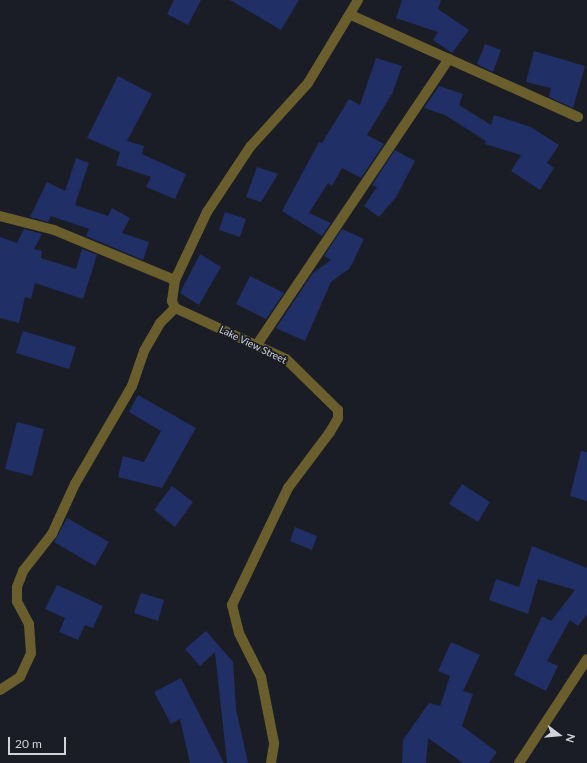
<!DOCTYPE html>
<html>
<head>
<meta charset="utf-8">
<style>
	body { margin:0 }
	#map { position:relative; width:587px; height:763px; overflow:hidden; background:#1a1d25; font-family:Lato,sans-serif }
	div>[style] { position:absolute }
	.building>* { inset:0; background:#202f66 }
	.minor>* { height:10px; margin:-5px; padding:0 5px; transform-origin:5px; border-radius:5px; background:#6a5f2c }
	span { translate:-50% -50%; white-space:nowrap; text-align:center; line-height:1.15; -webkit-text-stroke:3.5px #1a1d25; paint-order:stroke }
	.street-label { font-size:10px; color:#d1d3d9 }
	.north { position:absolute; left:539px; top:715px; width:40px; height:40px; -webkit-text-stroke:3px #1a1d25; paint-order:stroke; rotate:106deg; font-size:11px; font-weight:700; line-height:16px; text-align:center; color:#d1d3d9 }
	.north::after { content:''; display:block; margin:auto; width:14px; height:18px; background:#d1d3d9; clip-path:polygon(50% 0,100% 100%,50% 72%,0 100%) }
	.scale { position:absolute; left:8px; top:737px; width:58px; height:18px; box-sizing:border-box; border:2px solid #d1d3d9; border-top:0; padding-left:5px; font-size:12px; line-height:14px; white-space:nowrap; color:#d1d3d9; -webkit-text-stroke:3px #1a1d25; paint-order:stroke }
</style>
</head>
<body>
<div id="map">
	<div class="building">
		<i style="clip-path:polygon(174px 0,201px 0,188px 25px,167px 14px)"></i>
		<i style="clip-path:polygon(230px 0,299px 0,281px 30px)"></i>
		<i style="clip-path:polygon(402px 0,441px 0,438px 9px,469px 30px,452px 53px,433px 40px,438px 32px,396px 18px)"></i>
		<i style="clip-path:polygon(485px 44px,501px 50px,493px 72px,477px 64px)"></i>
		<i style="clip-path:polygon(534px 51px,585px 66px,573px 108px,549px 97px,551px 88px,526px 82px)"></i>
		<i style="clip-path:polygon(376px 58px,402px 66px,393px 92px,367px 135px,384px 144px,361px 178px,342px 168px,332px 186px,328px 183px,309px 213px,331px 223px,322px 236px,282px 211px,319px 142px,322px 143px,349px 99px,360px 105px)"></i>
		<i style="clip-path:polygon(118px 76px,152px 94px,127px 141px,144px 146px,142px 154px,186px 174px,175px 199px,146px 187px,151px 177px,116px 165px,120px 152px,87px 138px)"></i>
		<i style="clip-path:polygon(439px 86px,463px 94px,459px 105px,491px 125px,494px 115px,531px 127px,559px 145px,547px 163px,554px 168px,540px 190px,511px 171px,521px 155px,485px 144px,486px 141px,445px 115px,424px 108px)"></i>
		<i style="clip-path:polygon(395px 150px,415px 161px,396px 197px,379px 217px,364px 206px,377px 187px,372px 185px)"></i>
		<i style="clip-path:polygon(76px 158px,89px 163px,75px 205px,108px 216px,112px 208px,130px 218px,122px 233px,149px 242px,143px 260px,86px 236px,89px 229px,51px 216px,48px 222px,30px 217px,47px 182px,65px 191px)"></i>
		<i style="clip-path:polygon(257px 167px,278px 174px,261px 202px,246px 197px)"></i>
		<i style="clip-path:polygon(225px 212px,246px 219px,240px 237px,219px 230px)"></i>
		<i style="clip-path:polygon(24px 229px,42px 234px,34px 249px,42px 251px,41px 258px,76px 269px,82px 249px,100px 256px,97px 255px,83px 299px,35px 283px,31px 299px,25px 297px,19px 323px,0 318px,0 237px,17px 243px)"></i>
		<i style="clip-path:polygon(342px 229px,364px 239px,350px 268px,331px 282px,305px 341px,276px 328px,313px 273px,331px 260px,324px 256px)"></i>
		<i style="clip-path:polygon(200px 254px,221px 267px,199px 305px,180px 293px)"></i>
		<i style="clip-path:polygon(250px 276px,284px 293px,266px 319px,236px 304px)"></i>
		<i style="clip-path:polygon(23px 331px,76px 347px,69px 369px,16px 353px)"></i>
		<i style="clip-path:polygon(138px 395px,196px 428px,162px 488px,118px 477px,123px 456px,144px 462px,161px 431px,129px 412px)"></i>
		<i style="clip-path:polygon(17px 422px,44px 429px,32px 476px,5px 469px)"></i>
		<i style="clip-path:polygon(581px 451px,587px 452px,587px 501px,570px 496px)"></i>
		<i style="clip-path:polygon(462px 484px,490px 502px,478px 522px,449px 504px)"></i>
		<i style="clip-path:polygon(172px 486px,193px 502px,175px 527px,154px 510px)"></i>
		<i style="clip-path:polygon(67px 518px,109px 542px,95px 566px,54px 542px)"></i>
		<i style="clip-path:polygon(295px 527px,317px 536px,312px 550px,290px 541px)"></i>
		<i style="clip-path:polygon(532px 546px,587px 568px,587px 614px,578px 626px,570px 620px,547px 661px,558px 666px,546px 691px,514px 675px,542px 616px,551px 621px,575px 590px,538px 579px,528px 614px,489px 600px,496px 579px,519px 587px)"></i>
		<i style="clip-path:polygon(57px 585px,103px 606px,93px 628px,85px 625px,78px 640px,59px 632px,65px 618px,45px 609px)"></i>
		<i style="clip-path:polygon(141px 593px,164px 600px,158px 621px,134px 613px)"></i>
		<i style="clip-path:polygon(206px 631px,233px 662px,236px 709px,248px 763px,227px 763px,215px 652px,200px 666px,185px 649px)"></i>
		<i style="clip-path:polygon(451px 642px,480px 655px,463px 691px,473px 694px,462px 726px,497px 752px,489px 763px,463px 763px,428px 738px,426px 763px,402px 763px,403px 740px,429px 703px,440px 706px,450px 676px,438px 671px)"></i>
		<i style="clip-path:polygon(181px 678px,224px 763px,190px 763px,180px 719px,171px 724px,154px 692px)"></i>
	</div>
	<div class="minor">
		<i style="left:351px;top:15px;width:249px;rotate:24.2deg"></i>
		<i style="left:0;top:216px;width:56px;rotate:14.5deg"></i>
		<i style="left:54px;top:230px;width:131px;rotate:22.5deg"></i>
		<i style="left:256px;top:346px;width:346px;rotate:-56.1deg"></i>
		<i style="left:0;top:690px;width:24px;rotate:-33deg"></i>
		<i style="left:20px;top:677px;width:26px;rotate:-65deg"></i>
		<i style="left:31px;top:653px;width:29px;rotate:-94deg"></i>
		<i style="left:29px;top:624px;width:26px;rotate:-118deg"></i>
		<i style="left:17px;top:601px;width:14px;rotate:-90deg"></i>
		<i style="left:17px;top:587px;width:17px;rotate:-69deg"></i>
		<i style="left:23px;top:571px;width:47px;rotate:-51.9deg"></i>
		<i style="left:52px;top:534px;width:55px;rotate:-65.3deg"></i>
		<i style="left:75px;top:484px;width:113px;rotate:-59.8deg"></i>
		<i style="left:132px;top:386px;width:37px;rotate:-71deg"></i>
		<i style="left:144px;top:351px;width:32px;rotate:-60deg"></i>
		<i style="left:160px;top:323px;width:21px;rotate:-45deg"></i>
		<i style="left:271px;top:763px;width:20px;rotate:-81deg"></i>
		<i style="left:274px;top:743px;width:67px;rotate:-101.1deg"></i>
		<i style="left:261px;top:677px;width:49px;rotate:-116.6deg"></i>
		<i style="left:239px;top:633px;width:29px;rotate:-104deg"></i>
		<i style="left:232px;top:605px;width:130px;rotate:-64.4deg"></i>
		<i style="left:288px;top:488px;width:70px;rotate:-53.1deg"></i>
		<i style="left:330px;top:432px;width:16px;rotate:-60deg"></i>
		<i style="left:338px;top:418px;width:8px;rotate:-90deg"></i>
		<i style="left:338px;top:410px;width:73px;rotate:-135.6deg"></i>
		<i style="left:286px;top:359px;width:122px;rotate:-155.3deg"></i>
		<i style="left:175px;top:308px;width:8px;rotate:-113deg"></i>
		<i style="left:172px;top:301px;width:21px;rotate:-82deg"></i>
		<i style="left:175px;top:280px;width:75px;rotate:-64.8deg"></i>
		<i style="left:207px;top:212px;width:78px;rotate:-56.5deg"></i>
		<i style="left:250px;top:147px;width:86px;rotate:-47.8deg"></i>
		<i style="left:308px;top:83px;width:97px;rotate:-58.9deg"></i>
		<i style="left:519px;top:763px;width:124px;rotate:-56.8deg"></i>
	</div>
	<div class="street-label">
		<span style="left:253px;top:345px;rotate:26deg">Lake View Street</span>
	</div>
	<div class="north">N</div>
	<div class="scale">20 m</div>
</div>
</body>
</html>
